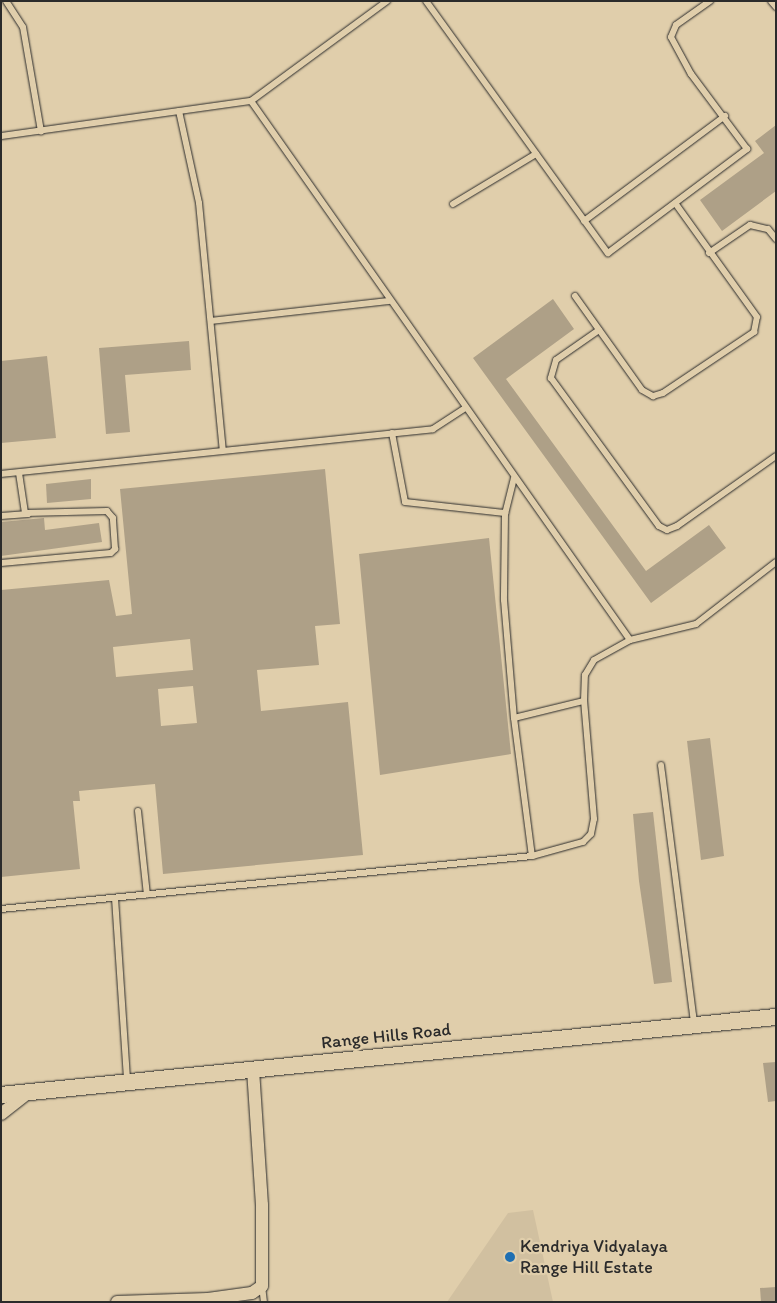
<!DOCTYPE html>
<html>
<head>
<meta charset="utf-8">
<style>
	body { margin:0 }
	#map { position:relative; width:777px; height:1303px; overflow:hidden; background:#e0ceab; font-family:Itim,sans-serif }
	div>[style] { position:absolute }
	.built>* { inset:0; background:#d1c0a0 }
	.building>* { inset:0; background:#aea087 }
	.roads { filter:drop-shadow(0 0 1px #2b2b2b) drop-shadow(0 0 1px #2b2b2b) }
	.service>* { height:6px; margin:-3px; padding:0 3px; transform-origin:3px; border-radius:3px; background:#e0ceab }
	.minor>* { height:12px; margin:-6px; padding:0 6px; transform-origin:6px; border-radius:6px; background:#e0ceab }
	.tertiary>* { height:16px; margin:-8px; padding:0 8px; transform-origin:8px; border-radius:8px; background:#e0ceab }
	.dots>* { width:14px; height:14px; translate:-50% -50%; box-sizing:border-box; border:2px solid #e0ceab; border-radius:50% }
	span { translate:-50% -50%; white-space:nowrap; text-align:center; line-height:1.15; -webkit-text-stroke:4.5px #e0ceab; paint-order:stroke }
	.street-label { font-size:18px; color:#2b2b2b }
	.poi-label { font-size:18px; color:#2b2b2b }
	.left { translate:0 -50%; text-align:left }
	.frame { position:absolute; inset:0; border:2px solid #2b2b2b; pointer-events:none }
</style>
</head>
<body>
<div id="map">
	<div class="built">
		<i style="clip-path:polygon(533px 1210px,553px 1302px,447px 1302px,508px 1213px)"></i>
	</div>
	<div class="building">
		<i style="clip-path:polygon(776px 125px,776px 191px,722px 231px,700px 200px,764px 153px,755px 141px)"></i>
		<i style="clip-path:polygon(553px 299px,574px 329px,506px 379px,646px 571px,709px 525px,726px 548px,651px 603px,473px 358px)"></i>
		<i style="clip-path:polygon(189px 341px,191px 370px,125px 375px,130px 432px,106px 434px,99px 348px)"></i>
		<i style="clip-path:polygon(47px 356px,56px 438px,1px 443px,1px 361px)"></i>
		<i style="clip-path:polygon(evenodd,325px 469px,340px 624px,315px 626px,319px 665px,257px 670px,261px 711px,348px 702px,363px 855px,163px 874px,155px 784px,79px 791px,80px 801px,73px 801px,80px 869px,1px 877px,1px 590px,109px 580px,116px 616px,132px 614px,120px 489px,325px 469px,190px 639px,193px 670px,116px 677px,113px 647px,190px 639px,325px 469px,193px 686px,197px 723px,161px 726px,158px 689px,193px 686px)"></i>
		<i style="clip-path:polygon(91px 479px,91px 499px,47px 503px,46px 484px)"></i>
		<i style="clip-path:polygon(44px 518px,45px 530px,99px 523px,102px 542px,1px 556px,1px 522px)"></i>
		<i style="clip-path:polygon(489px 538px,511px 754px,380px 775px,359px 554px)"></i>
		<i style="clip-path:polygon(710px 738px,724px 856px,701px 860px,687px 741px)"></i>
		<i style="clip-path:polygon(653px 812px,672px 982px,654px 984px,639px 881px,633px 814px)"></i>
		<i style="clip-path:polygon(776px 1062px,776px 1101px,768px 1102px,763px 1063px)"></i>
		<i style="clip-path:polygon(776px 1287px,776px 1302px,761px 1302px,760px 1288px)"></i>
	</div>
	<div class="roads">
		<div class="service">
			<i style="left:6px;top:1px;width:31px;rotate:57deg"></i>
			<i style="left:23px;top:27px;width:106px;rotate:80.2deg"></i>
			<i style="left:426px;top:1px;width:311px;rotate:54.2deg"></i>
			<i style="left:608px;top:253px;width:174px;rotate:-36.8deg"></i>
			<i style="left:747px;top:149px;width:94px;rotate:-126.7deg"></i>
			<i style="left:691px;top:74px;width:42px;rotate:-118.4deg"></i>
			<i style="left:671px;top:37px;width:13px;rotate:-67deg"></i>
			<i style="left:676px;top:25px;width:42px;rotate:-35.2deg"></i>
			<i style="left:771px;top:1px;width:8px;rotate:50deg"></i>
			<i style="left:251px;top:101px;width:659px;rotate:54.89deg"></i>
			<i style="left:630px;top:640px;width:68px;rotate:-13.6deg"></i>
			<i style="left:696px;top:624px;width:101px;rotate:-37.8deg"></i>
			<i style="left:179px;top:111px;width:94px;rotate:77.7deg"></i>
			<i style="left:199px;top:203px;width:248px;rotate:84.5deg"></i>
			<i style="left:1px;top:136px;width:252px;rotate:-8deg"></i>
			<i style="left:251px;top:101px;width:169px;rotate:-36.3deg"></i>
			<i style="left:453px;top:204px;width:97px;rotate:-31.1deg"></i>
			<i style="left:584px;top:221px;width:176px;rotate:-36.7deg"></i>
			<i style="left:709px;top:253px;width:50px;rotate:-34.3deg"></i>
			<i style="left:750px;top:225px;width:18px;rotate:13deg"></i>
			<i style="left:768px;top:229px;width:13px;rotate:51deg"></i>
			<i style="left:575px;top:296px;width:115px;rotate:54.5deg"></i>
			<i style="left:642px;top:390px;width:13px;rotate:29deg"></i>
			<i style="left:653px;top:396px;width:10px;rotate:-17deg"></i>
			<i style="left:663px;top:393px;width:110px;rotate:-33.8deg"></i>
			<i style="left:754px;top:332px;width:15px;rotate:-79deg"></i>
			<i style="left:757px;top:317px;width:140px;rotate:-125.7deg"></i>
			<i style="left:211px;top:321px;width:180px;rotate:-6.4deg"></i>
			<i style="left:599px;top:330px;width:52px;rotate:145.1deg"></i>
			<i style="left:556px;top:360px;width:19px;rotate:106deg"></i>
			<i style="left:551px;top:378px;width:183px;rotate:53.9deg"></i>
			<i style="left:659px;top:526px;width:9px;rotate:27deg"></i>
			<i style="left:667px;top:530px;width:11px;rotate:-22deg"></i>
			<i style="left:677px;top:526px;width:121px;rotate:-35.3deg"></i>
			<i style="left:392px;top:433px;width:70px;rotate:79.3deg"></i>
			<i style="left:405px;top:502px;width:101px;rotate:6.3deg"></i>
			<i style="left:1px;top:474px;width:434px;rotate:-5.9deg"></i>
			<i style="left:433px;top:429px;width:38px;rotate:-33deg"></i>
			<i style="left:514px;top:478px;width:36px;rotate:104deg"></i>
			<i style="left:505px;top:513px;width:87px;rotate:90.7deg"></i>
			<i style="left:504px;top:600px;width:118px;rotate:85.2deg"></i>
			<i style="left:514px;top:718px;width:139px;rotate:82.6deg"></i>
			<i style="left:532px;top:856px;width:53px;rotate:-15.4deg"></i>
			<i style="left:583px;top:842px;width:11px;rotate:-45deg"></i>
			<i style="left:591px;top:834px;width:15px;rotate:-79deg"></i>
			<i style="left:594px;top:819px;width:118px;rotate:-94.8deg"></i>
			<i style="left:584px;top:701px;width:26px;rotate:-88deg"></i>
			<i style="left:585px;top:675px;width:17px;rotate:-59deg"></i>
			<i style="left:594px;top:660px;width:41px;rotate:-29.1deg"></i>
			<i style="left:1px;top:516px;width:27px;rotate:-4deg"></i>
			<i style="left:1px;top:563px;width:110px;rotate:-5.2deg"></i>
			<i style="left:111px;top:553px;width:6px;rotate:-45deg"></i>
			<i style="left:115px;top:549px;width:31px;rotate:-94deg"></i>
			<i style="left:113px;top:518px;width:9px;rotate:-131deg"></i>
			<i style="left:107px;top:511px;width:82px;rotate:178.6deg"></i>
			<i style="left:25px;top:513px;width:40px;rotate:-98.5deg"></i>
			<i style="left:514px;top:718px;width:72px;rotate:-13.7deg"></i>
			<i style="left:661px;top:765px;width:261px;rotate:82.7deg"></i>
			<i style="left:138px;top:811px;width:84px;rotate:83.9deg"></i>
			<i style="left:115px;top:898px;width:183px;rotate:86.2deg"></i>
			<i style="left:1px;top:909px;width:534px;rotate:-5.7deg"></i>
			<i style="left:262px;top:1286px;width:16px;rotate:83deg"></i>
		</div>
		<div class="minor">
			<i style="left:1px;top:1114px;width:34px;rotate:-38deg"></i>
			<i style="left:117px;top:1302px;width:91px;rotate:-1.9deg"></i>
			<i style="left:208px;top:1299px;width:44px;rotate:-7.8deg"></i>
			<i style="left:252px;top:1293px;width:12px;rotate:-35deg"></i>
			<i style="left:262px;top:1286px;width:81px;rotate:-90deg"></i>
			<i style="left:262px;top:1205px;width:135px;rotate:-93.8deg"></i>
		</div>
		<div class="tertiary">
			<i style="left:1px;top:1095px;width:779px;rotate:-5.75deg"></i>
		</div>
	</div>
	<div class="dots">
		<i style="left:510px;top:1257px;background:#1f6fb2"></i>
	</div>
	<div class="street-label">
		<span style="left:386px;top:1036px;rotate:-6deg">Range Hills Road</span>
	</div>
	<div class="poi-label">
		<span class="left" style="left:520px;top:1257px">Kendriya Vidyalaya<br>Range Hill Estate</span>
	</div>
	<div class="frame"></div>
</div>
</body>
</html>
